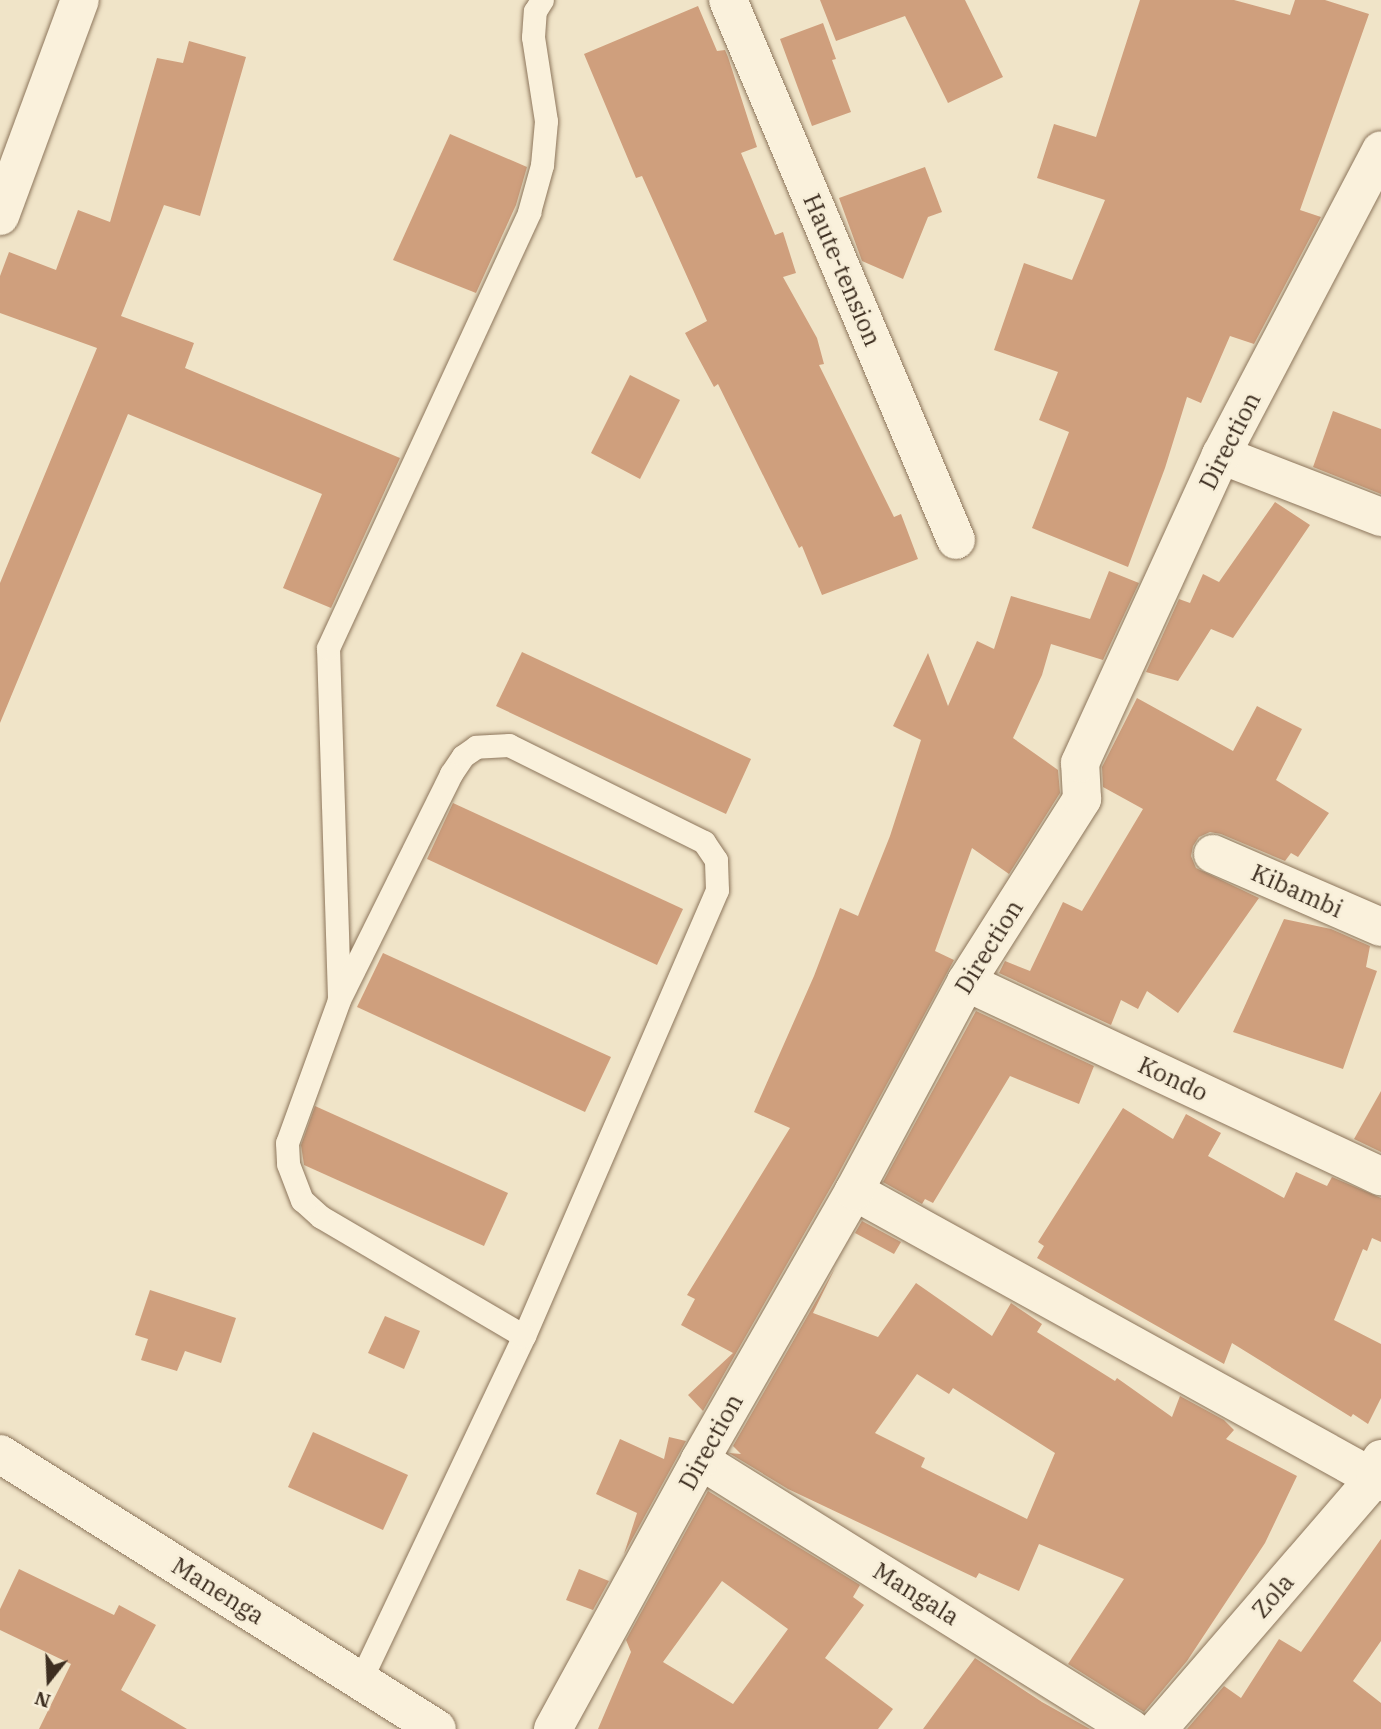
<!DOCTYPE html>
<html>
<head>
<meta charset="utf-8">
<style>
	body { margin:0 }
	#map { position:relative; width:1381px; height:1729px; overflow:hidden; background:#f0e4c8; font-family:"IBM Plex Serif",serif }
	div>[style] { position:absolute }
	.building>* { inset:0; background:#cf9f7d }
	.roads { filter:drop-shadow(0 0 2px #8d765c) drop-shadow(0 0 2px #8d765c) }
	.service>* { height:23px; margin:-11.5px; padding:0 11.5px; transform-origin:11.5px; border-radius:11.5px; background:#faf1dc }
	.minor>* { height:38px; margin:-19px; padding:0 19px; transform-origin:19px; border-radius:19px; background:#faf1dc }
	span { translate:-50% -50%; white-space:nowrap; text-align:center; line-height:1.15; -webkit-text-stroke:5px #f7eed8; paint-order:stroke }
	.street-label { font-size:24px; color:#3d2e20 }
	.north { position:absolute; left:14px; top:1645px; width:70px; height:70px; -webkit-text-stroke:5px #f7eed8; paint-order:stroke; rotate:198deg; font-size:19px; font-weight:700; line-height:28px; text-align:center; color:#3d2e20 }
	.north::after { content:''; display:block; margin:auto; width:24px; height:32px; background:#3d2e20; clip-path:polygon(50% 0,100% 100%,50% 72%,0 100%) }
</style>
</head>
<body>
<div id="map">
	<div class="building">
		<i style="clip-path:polygon(820px 0,965px 0,1003px 77px,948px 103px,905px 16px,836px 41px)"></i>
		<i style="clip-path:polygon(1140px 0,1234px 0,1290px 15px,1295px 0,1325px 0,1369px 14px,1300px 210px,1321px 217px,1254px 344px,1230px 336px,1201px 403px,1187px 397px,1165px 468px,1128px 567px,1032px 528px,1069px 432px,1039px 420px,1058px 372px,994px 350px,1024px 263px,1072px 280px,1105px 200px,1037px 178px,1054px 124px,1096px 137px)"></i>
		<i style="clip-path:polygon(698px 6px,717px 51px,725px 50px,728px 57px,757px 147px,741px 153px,775px 235px,783px 232px,796px 273px,783px 277px,817px 338px,824px 364px,819px 365px,894px 517px,901px 514px,918px 559px,822px 595px,802px 546px,799px 548px,718px 384px,714px 387px,685px 333px,707px 321px,642px 176px,636px 178px,584px 54px)"></i>
		<i style="clip-path:polygon(823px 23px,836px 59px,832px 60px,851px 112px,812px 126px,780px 39px)"></i>
		<i style="clip-path:polygon(189px 41px,246px 57px,200px 216px,164px 205px,121px 316px,194px 343px,185px 368px,400px 458px,331px 608px,283px 588px,322px 494px,128px 414px,0 723px,0 583px,97px 348px,0 313px,0 276px,9px 252px,56px 270px,78px 210px,110px 222px,157px 58px,183px 63px)"></i>
		<i style="clip-path:polygon(450px 134px,527px 167px,516px 205px,476px 293px,393px 260px)"></i>
		<i style="clip-path:polygon(925px 167px,942px 212px,928px 217px,903px 279px,862px 261px,839px 198px)"></i>
		<i style="clip-path:polygon(630px 375px,680px 400px,640px 479px,591px 453px)"></i>
		<i style="clip-path:polygon(1333px 411px,1381px 429px,1381px 494px,1313px 467px)"></i>
		<i style="clip-path:polygon(1275px 502px,1310px 525px,1233px 638px,1211px 629px,1178px 681px,1146px 672px,1179px 599px,1190px 603px,1203px 574px,1219px 582px)"></i>
		<i style="clip-path:polygon(1109px 571px,1139px 583px,1103px 660px,1051px 644px,1042px 675px,1013px 738px,1058px 770px,1060px 793px,1009px 874px,972px 848px,935px 951px,954px 960px,835px 1180px,703px 1411px,688px 1395px,733px 1353px,681px 1325px,695px 1299px,687px 1295px,790px 1128px,754px 1112px,814px 976px,840px 908px,858px 916px,890px 836px,921px 740px,893px 726px,928px 653px,948px 706px,977px 641px,994px 649px,1011px 596px,1090px 619px)"></i>
		<i style="clip-path:polygon(522px 652px,751px 759px,726px 814px,496px 706px)"></i>
		<i style="clip-path:polygon(1137px 698px,1233px 751px,1257px 706px,1302px 729px,1276px 780px,1329px 813px,1298px 857px,1291px 853px,1285px 861px,1221px 834px,1210px 832px,1199px 837px,1193px 846px,1191px 856px,1196px 868px,1259px 898px,1178px 1013px,1147px 991px,1138px 1009px,1121px 1000px,1111px 1025px,999px 973px,1005px 961px,1030px 971px,1063px 902px,1082px 911px,1143px 809px,1103px 787px,1102px 767px)"></i>
		<i style="clip-path:polygon(453px 803px,683px 909px,657px 965px,427px 859px)"></i>
		<i style="clip-path:polygon(1284px 919px,1331px 929px,1370px 946px,1366px 967px,1377px 971px,1343px 1069px,1233px 1032px)"></i>
		<i style="clip-path:polygon(383px 953px,611px 1057px,585px 1112px,357px 1007px)"></i>
		<i style="clip-path:polygon(976px 1011px,1094px 1066px,1079px 1104px,1010px 1076px,933px 1203px,925px 1199px,922px 1204px,883px 1182px)"></i>
		<i style="clip-path:polygon(1381px 1091px,1381px 1152px,1354px 1139px)"></i>
		<i style="clip-path:polygon(315px 1106px,508px 1193px,484px 1246px,304px 1165px,301px 1145px)"></i>
		<i style="clip-path:polygon(1123px 1108px,1173px 1139px,1186px 1114px,1221px 1133px,1208px 1156px,1284px 1198px,1296px 1172px,1327px 1186px,1332px 1177px,1381px 1198px,1381px 1242px,1372px 1238px,1367px 1251px,1363px 1249px,1334px 1320px,1381px 1344px,1381px 1398px,1368px 1424px,1353px 1414px,1351px 1417px,1232px 1343px,1224px 1364px,1037px 1258px,1044px 1246px,1038px 1242px)"></i>
		<i style="clip-path:polygon(862px 1221px,901px 1242px,894px 1254px,855px 1233px)"></i>
		<i style="clip-path:polygon(evenodd,835px 1268px,813px 1313px,878px 1337px,916px 1283px,992px 1336px,1011px 1303px,1042px 1324px,1037px 1332px,1115px 1381px,1117px 1378px,1172px 1417px,1180px 1396px,1224px 1420px,1234px 1430px,1226px 1439px,1297px 1476px,1265px 1543px,1187px 1661px,1144px 1712px,1068px 1664px,1124px 1579px,1039px 1544px,1019px 1591px,979px 1573px,976px 1578px,788px 1489px,729px 1453px,741px 1454px,733px 1446px,835px 1268px,917px 1374px,949px 1394px,953px 1388px,1055px 1453px,1027px 1519px,921px 1467px,925px 1458px,875px 1433px,917px 1374px)"></i>
		<i style="clip-path:polygon(150px 1290px,236px 1318px,221px 1363px,185px 1351px,177px 1371px,141px 1360px,148px 1339px,135px 1335px)"></i>
		<i style="clip-path:polygon(385px 1316px,420px 1331px,404px 1369px,368px 1353px)"></i>
		<i style="clip-path:polygon(313px 1432px,408px 1475px,383px 1530px,288px 1487px)"></i>
		<i style="clip-path:polygon(669px 1437px,686px 1441px,624px 1554px,637px 1513px,596px 1494px,620px 1439px,664px 1459px)"></i>
		<i style="clip-path:polygon(evenodd,708px 1491px,860px 1585px,853px 1597px,864px 1605px,825px 1658px,893px 1709px,878px 1729px,598px 1729px,631px 1652px,626px 1640px,708px 1491px,722px 1581px,788px 1629px,733px 1704px,663px 1662px,722px 1581px)"></i>
		<i style="clip-path:polygon(1381px 1539px,1381px 1641px,1353px 1681px,1381px 1703px,1381px 1729px,1187px 1729px,1224px 1686px,1241px 1698px,1279px 1639px,1301px 1652px)"></i>
		<i style="clip-path:polygon(19px 1569px,114px 1615px,119px 1605px,156px 1625px,121px 1690px,187px 1729px,39px 1729px,71px 1664px,0 1630px,0 1609px)"></i>
		<i style="clip-path:polygon(579px 1569px,609px 1581px,593px 1610px,566px 1600px)"></i>
		<i style="clip-path:polygon(975px 1658px,1042px 1702px,1090px 1729px,923px 1729px)"></i>
	</div>
	<div class="roads">
		<div class="service">
			<i style="left:339px;top:997px;width:349px;rotate:-91.8deg"></i>
			<i style="left:328px;top:648px;width:480px;rotate:-65.2deg"></i>
			<i style="left:529px;top:212px;width:49px;rotate:-74.5deg"></i>
			<i style="left:542px;top:165px;width:44px;rotate:-84.8deg"></i>
			<i style="left:546px;top:121px;width:85px;rotate:-98.8deg"></i>
			<i style="left:533px;top:37px;width:26px;rotate:-86deg"></i>
			<i style="left:535px;top:11px;width:13px;rotate:-58deg"></i>
			<i style="left:360px;top:1681px;width:382px;rotate:-64.6deg"></i>
			<i style="left:524px;top:1336px;width:486px;rotate:-66.6deg"></i>
			<i style="left:717px;top:890px;width:30px;rotate:-92deg"></i>
			<i style="left:716px;top:860px;width:22px;rotate:-124deg"></i>
			<i style="left:704px;top:842px;width:218px;rotate:-153.6deg"></i>
			<i style="left:509px;top:745px;width:33px;rotate:177deg"></i>
			<i style="left:476px;top:747px;width:16px;rotate:145deg"></i>
			<i style="left:463px;top:756px;width:22px;rotate:124deg"></i>
			<i style="left:451px;top:774px;width:252px;rotate:116.4deg"></i>
			<i style="left:339px;top:1000px;width:152px;rotate:110deg"></i>
			<i style="left:287px;top:1143px;width:21px;rotate:87deg"></i>
			<i style="left:288px;top:1164px;width:39px;rotate:69deg"></i>
			<i style="left:302px;top:1200px;width:25px;rotate:42deg"></i>
			<i style="left:321px;top:1217px;width:235px;rotate:30.4deg"></i>
		</div>
		<div class="minor">
			<i style="left:728px;top:0;width:586px;rotate:67.11deg"></i>
			<i style="left:0;top:216px;width:230px;rotate:-69.7deg"></i>
			<i style="left:1221px;top:455px;width:172px;rotate:21.2deg"></i>
			<i style="left:1213px;top:854px;width:183px;rotate:23.5deg"></i>
			<i style="left:966px;top:982px;width:458px;rotate:25.1deg"></i>
			<i style="left:854px;top:1191px;width:602px;rotate:28.91deg"></i>
			<i style="left:0;top:1454px;width:516px;rotate:32.18deg"></i>
			<i style="left:700px;top:1460px;width:508px;rotate:31.97deg"></i>
			<i style="left:553px;top:1729px;width:307px;rotate:-61.3deg"></i>
			<i style="left:700px;top:1460px;width:310px;rotate:-60.2deg"></i>
			<i style="left:854px;top:1191px;width:237px;rotate:-61.8deg"></i>
			<i style="left:966px;top:982px;width:217px;rotate:-57.6deg"></i>
			<i style="left:1082px;top:799px;width:36px;rotate:-93deg"></i>
			<i style="left:1080px;top:763px;width:339px;rotate:-65.4deg"></i>
			<i style="left:1221px;top:455px;width:344px;rotate:-62.3deg"></i>
			<i style="left:1158px;top:1729px;width:332px;rotate:-49.2deg"></i>
			<i style="left:1375px;top:1478px;width:20px;rotate:-72deg"></i>
		</div>
	</div>
	<div class="street-label">
		<span style="left:842px;top:270px;rotate:67deg">Haute-tension</span>
		<span style="left:1230px;top:441px;rotate:-63deg">Direction</span>
		<span style="left:1297px;top:891px;rotate:24deg">Kibambi</span>
		<span style="left:989px;top:947px;rotate:-58deg">Direction</span>
		<span style="left:1173px;top:1079px;rotate:25deg">Kondo</span>
		<span style="left:711px;top:1442px;rotate:-61deg">Direction</span>
		<span style="left:218px;top:1591px;rotate:32deg">Manenga</span>
		<span style="left:916px;top:1594px;rotate:32deg">Mangala</span>
		<span style="left:1273px;top:1596px;rotate:-49deg">Zola</span>
	</div>
	<div class="north">N</div>
</div>
</body>
</html>
